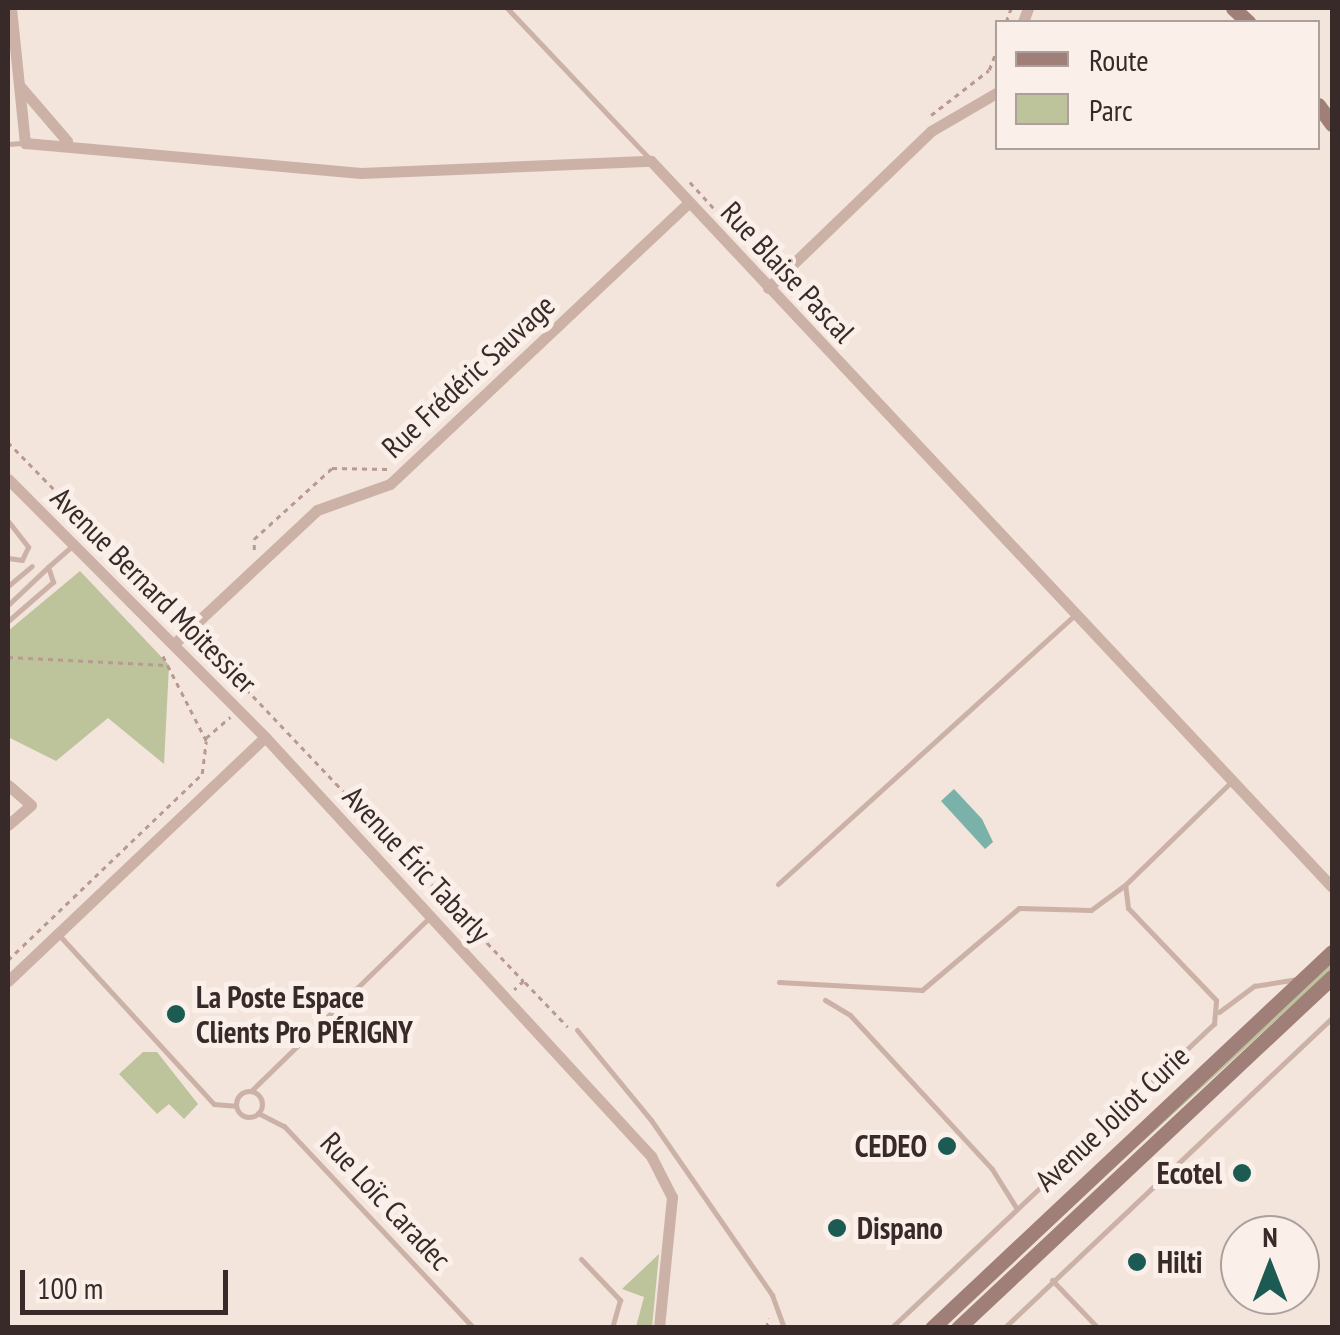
<!DOCTYPE html>
<html>
<head>
<meta charset="utf-8">
<style>
	body { margin:0 }
	#map { position:relative; width:1340px; height:1335px; overflow:hidden; background:#f3e4dc; font-family:"PT Sans Narrow",sans-serif }
	div>[style] { position:absolute }
	.green>* { inset:0; background:#bdc39b }
	.water>* { inset:0; background:#7ab1a9 }
	.path>* { height:2.5px; margin-top:-1.25px; transform-origin:0; background:repeating-linear-gradient(90deg,#b89a91 0 5px,transparent 0 10px) }
	.lane>* { height:5px; margin:-2.5px; padding:0 2.5px; transform-origin:2.5px; border-radius:2.5px; background:#ccb1a7 }
	.lane>.ring { margin:-2.5px; padding:0; box-sizing:content-box; background:none; border:5px solid #ccb1a7; border-radius:50% }
	.street>* { height:11px; margin:-5.5px; padding:0 5.5px; transform-origin:5.5px; border-radius:5.5px; background:#ccb1a7 }
	.secondary>* { height:15px; margin:-7.5px; padding:0 7.5px; transform-origin:7.5px; border-radius:7.5px; background:#a07f79 }
	.dots>* { width:28px; height:28px; translate:-50% -50%; box-sizing:border-box; border:5px solid #faefe9; border-radius:50% }
	span { translate:-50% -50%; white-space:nowrap; text-align:center; line-height:1.15; -webkit-text-stroke:10px #faefe9; paint-order:stroke }
	.street-label { font-size:30px; color:#382a28 }
	.poi-label { font-size:30px; color:#382a28; font-weight:700 }
	.left { translate:0 -50%; text-align:left }
	.right { translate:-100% -50%; text-align:right }
	.frame { position:absolute; inset:0; border:10px solid #382a28; pointer-events:none }
	.legend { position:absolute; left:995px; top:20px; width:325px; height:130px; box-sizing:border-box; background:#faefe9; border:2px solid #aca09c; margin:0; padding:12px 18px; list-style:none; font-size:30px; color:#382a28 }
	.legend li { display:flex; align-items:center; gap:20px; height:50px }
	.legend b { width:50px; border:2px solid #aca09c }
	.north { position:absolute; left:1220px; top:1215px; width:100px; height:100px; box-sizing:border-box; background:#faefe9; border:2px solid #aca09c; border-radius:50%; rotate:0deg; font-size:28px; font-weight:700; line-height:40px; text-align:center; color:#382a28 }
	.north::after { content:''; display:block; margin:auto; width:35px; height:45px; background:#1c5b53; clip-path:polygon(50% 0,100% 100%,50% 72%,0 100%) }
	.scale { position:absolute; left:20px; top:1270px; width:208px; height:45px; box-sizing:border-box; border:5px solid #382a28; border-top:0; padding-left:12px; font-size:30px; line-height:35px; white-space:nowrap; color:#382a28; -webkit-text-stroke:8px #faefe9; paint-order:stroke }
</style>
</head>
<body>
<div id="map">
	<div class="green">
		<i style="clip-path:polygon(80px 571px,169px 665px,164px 764px,108px 718px,56px 761px,8px 737px,8px 631px)"></i>
		<i style="clip-path:polygon(1332px 962px,1332px 969px,1046px 1230px)"></i>
		<i style="clip-path:polygon(143px 1052px,157px 1052px,198px 1104px,184px 1119px,169px 1104px,157px 1114px,119px 1074px)"></i>
		<i style="clip-path:polygon(659px 1254px,652px 1327px,636px 1327px,644px 1297px,622px 1289px)"></i>
	</div>
	<div class="water">
		<i style="clip-path:polygon(954px 789px,982px 819px,993px 842px,985px 849px,941px 801px)"></i>
	</div>
	<div class="path">
		<i style="left:1006px;top:22px;width:15px;rotate:-70deg"></i>
		<i style="left:931px;top:115px;width:73px;rotate:-37.8deg"></i>
		<i style="left:989px;top:70px;width:26px;rotate:-69deg"></i>
		<i style="left:690px;top:182px;width:46px;rotate:47.6deg"></i>
		<i style="left:8px;top:442px;width:248px;rotate:45.7deg"></i>
		<i style="left:254px;top:550px;width:11px;rotate:-90deg"></i>
		<i style="left:254px;top:539px;width:105px;rotate:-42.3deg"></i>
		<i style="left:332px;top:468px;width:56px;rotate:1deg"></i>
		<i style="left:198px;top:638px;width:473px;rotate:46.5deg"></i>
		<i style="left:524px;top:981px;width:13px;rotate:138deg"></i>
		<i style="left:8px;top:657px;width:158px;rotate:2.9deg"></i>
		<i style="left:206px;top:738px;width:32px;rotate:-41deg"></i>
		<i style="left:8px;top:960px;width:269px;rotate:-43.8deg"></i>
		<i style="left:202px;top:774px;width:33px;rotate:-83deg"></i>
		<i style="left:206px;top:741px;width:99px;rotate:-117.1deg"></i>
		<i style="left:525px;top:982px;width:62px;rotate:46.3deg"></i>
		<i style="left:766px;top:1328px;width:10px;rotate:-73deg"></i>
	</div>
	<div class="lane">
		<i style="left:507px;top:8px;width:207px;rotate:46.6deg"></i>
		<i style="left:8px;top:144px;width:14px;rotate:-4deg"></i>
		<i style="left:8px;top:521px;width:33px;rotate:52deg"></i>
		<i style="left:28px;top:547px;width:14px;rotate:115deg"></i>
		<i style="left:22px;top:560px;width:14px;rotate:-172deg"></i>
		<i style="left:8px;top:586px;width:31px;rotate:-40deg"></i>
		<i style="left:8px;top:605px;width:55px;rotate:-43.5deg"></i>
		<i style="left:8px;top:621px;width:60px;rotate:-40.9deg"></i>
		<i style="left:53px;top:582px;width:16px;rotate:-108deg"></i>
		<i style="left:48px;top:567px;width:29px;rotate:-41deg"></i>
		<i style="left:778px;top:884px;width:397px;rotate:-42.2deg"></i>
		<i style="left:59px;top:935px;width:229px;rotate:47.5deg"></i>
		<i style="left:214px;top:1104px;width:21px;rotate:5deg"></i>
		<i style="left:779px;top:982px;width:143px;rotate:3.2deg"></i>
		<i style="left:922px;top:990px;width:127px;rotate:-40.2deg"></i>
		<i style="left:1019px;top:908px;width:72px;rotate:1.6deg"></i>
		<i style="left:1091px;top:910px;width:42px;rotate:-36.3deg"></i>
		<i style="left:825px;top:1000px;width:29px;rotate:31deg"></i>
		<i style="left:850px;top:1015px;width:209px;rotate:47.3deg"></i>
		<i style="left:992px;top:1169px;width:47px;rotate:58deg"></i>
		<i style="left:1219px;top:1012px;width:44px;rotate:-36.6deg"></i>
		<i style="left:1254px;top:986px;width:44px;rotate:-9.2deg"></i>
		<i style="left:577px;top:1030px;width:117px;rotate:50.6deg"></i>
		<i style="left:651px;top:1120px;width:213px;rotate:55.3deg"></i>
		<i style="left:772px;top:1295px;width:35px;rotate:70deg"></i>
		<i class="ring" style="left:236px;top:1091px;width:21px;height:21px"></i>
		<i style="left:251px;top:1091px;width:247px;rotate:-44.2deg"></i>
		<i style="left:258px;top:1113px;width:29px;rotate:27deg"></i>
		<i style="left:284px;top:1126px;width:277px;rotate:46.8deg"></i>
		<i style="left:581px;top:1259px;width:57px;rotate:46.4deg"></i>
		<i style="left:620px;top:1300px;width:29px;rotate:106deg"></i>
		<i style="left:1052px;top:1280px;width:66px;rotate:46.2deg"></i>
		<i style="left:891px;top:1328px;width:444px;rotate:-43.3deg"></i>
		<i style="left:1214px;top:1024px;width:24px;rotate:-85deg"></i>
		<i style="left:1216px;top:1000px;width:127px;rotate:-133.7deg"></i>
		<i style="left:1128px;top:908px;width:23px;rotate:-97deg"></i>
		<i style="left:1125px;top:885px;width:146px;rotate:-44.2deg"></i>
		<i style="left:1004px;top:1328px;width:451px;rotate:-43.4deg"></i>
	</div>
	<div class="street">
		<i style="left:11px;top:8px;width:136px;rotate:84.1deg"></i>
		<i style="left:25px;top:143px;width:337px;rotate:5.1deg"></i>
		<i style="left:361px;top:173px;width:290px;rotate:-2.4deg"></i>
		<i style="left:651px;top:161px;width:995px;rotate:46.83deg"></i>
		<i style="left:1023px;top:22px;width:15px;rotate:-70deg"></i>
		<i style="left:19px;top:85px;width:74px;rotate:49.4deg"></i>
		<i style="left:768px;top:288px;width:226px;rotate:-43.9deg"></i>
		<i style="left:931px;top:131px;width:78px;rotate:-30.2deg"></i>
		<i style="left:8px;top:479px;width:364px;rotate:45.1deg"></i>
		<i style="left:176px;top:642px;width:193px;rotate:-43.1deg"></i>
		<i style="left:317px;top:510px;width:77px;rotate:-19.6deg"></i>
		<i style="left:390px;top:484px;width:411px;rotate:-43.3deg"></i>
		<i style="left:8px;top:785px;width:30px;rotate:41deg"></i>
		<i style="left:31px;top:805px;width:30px;rotate:139deg"></i>
		<i style="left:8px;top:981px;width:354px;rotate:-43.5deg"></i>
		<i style="left:265px;top:737px;width:570px;rotate:47.35deg"></i>
		<i style="left:651px;top:1156px;width:46px;rotate:62.9deg"></i>
		<i style="left:672px;top:1197px;width:132px;rotate:95.7deg"></i>
	</div>
	<div class="secondary">
		<i style="left:1233px;top:8px;width:21px;rotate:43deg"></i>
		<i style="left:1318px;top:105px;width:24px;rotate:54deg"></i>
		<i style="left:932px;top:1328px;width:549px;rotate:-43.23deg"></i>
		<i style="left:958px;top:1328px;width:513px;rotate:-43.18deg"></i>
	</div>
	<div class="dots">
		<i style="left:176px;top:1014px;background:#1c5b53"></i>
		<i style="left:947px;top:1146px;background:#1c5b53"></i>
		<i style="left:1242px;top:1173px;background:#1c5b53"></i>
		<i style="left:837px;top:1228px;background:#1c5b53"></i>
		<i style="left:1137px;top:1262px;background:#1c5b53"></i>
	</div>
	<div class="street-label">
		<span style="left:788px;top:272px;rotate:47deg">Rue Blaise Pascal</span>
		<span style="left:468px;top:376px;rotate:-43deg">Rue Frédéric Sauvage</span>
		<span style="left:154px;top:590px;rotate:45deg">Avenue Bernard Moitessier</span>
		<span style="left:417px;top:864px;rotate:47deg">Avenue Éric Tabarly</span>
		<span style="left:1112px;top:1118px;rotate:-43deg">Avenue Joliot Curie</span>
		<span style="left:386px;top:1201px;rotate:47deg">Rue Loïc Caradec</span>
	</div>
	<div class="poi-label">
		<span class="left" style="left:196px;top:1014px">La Poste Espace<br>Clients Pro PÉRIGNY</span>
		<span class="right" style="left:927px;top:1146px">CEDEO</span>
		<span class="right" style="left:1222px;top:1173px">Ecotel</span>
		<span class="left" style="left:857px;top:1228px">Dispano</span>
		<span class="left" style="left:1157px;top:1262px">Hilti</span>
	</div>
	<div class="frame"></div>
	<ul class="legend">
	<li><b style="height:12px;background:#a07f79"></b>Route</li>
	<li><b style="height:28px;background:#bdc39b"></b>Parc</li>
	</ul>
	<div class="north">N</div>
	<div class="scale">100 m</div>
</div>
</body>
</html>
